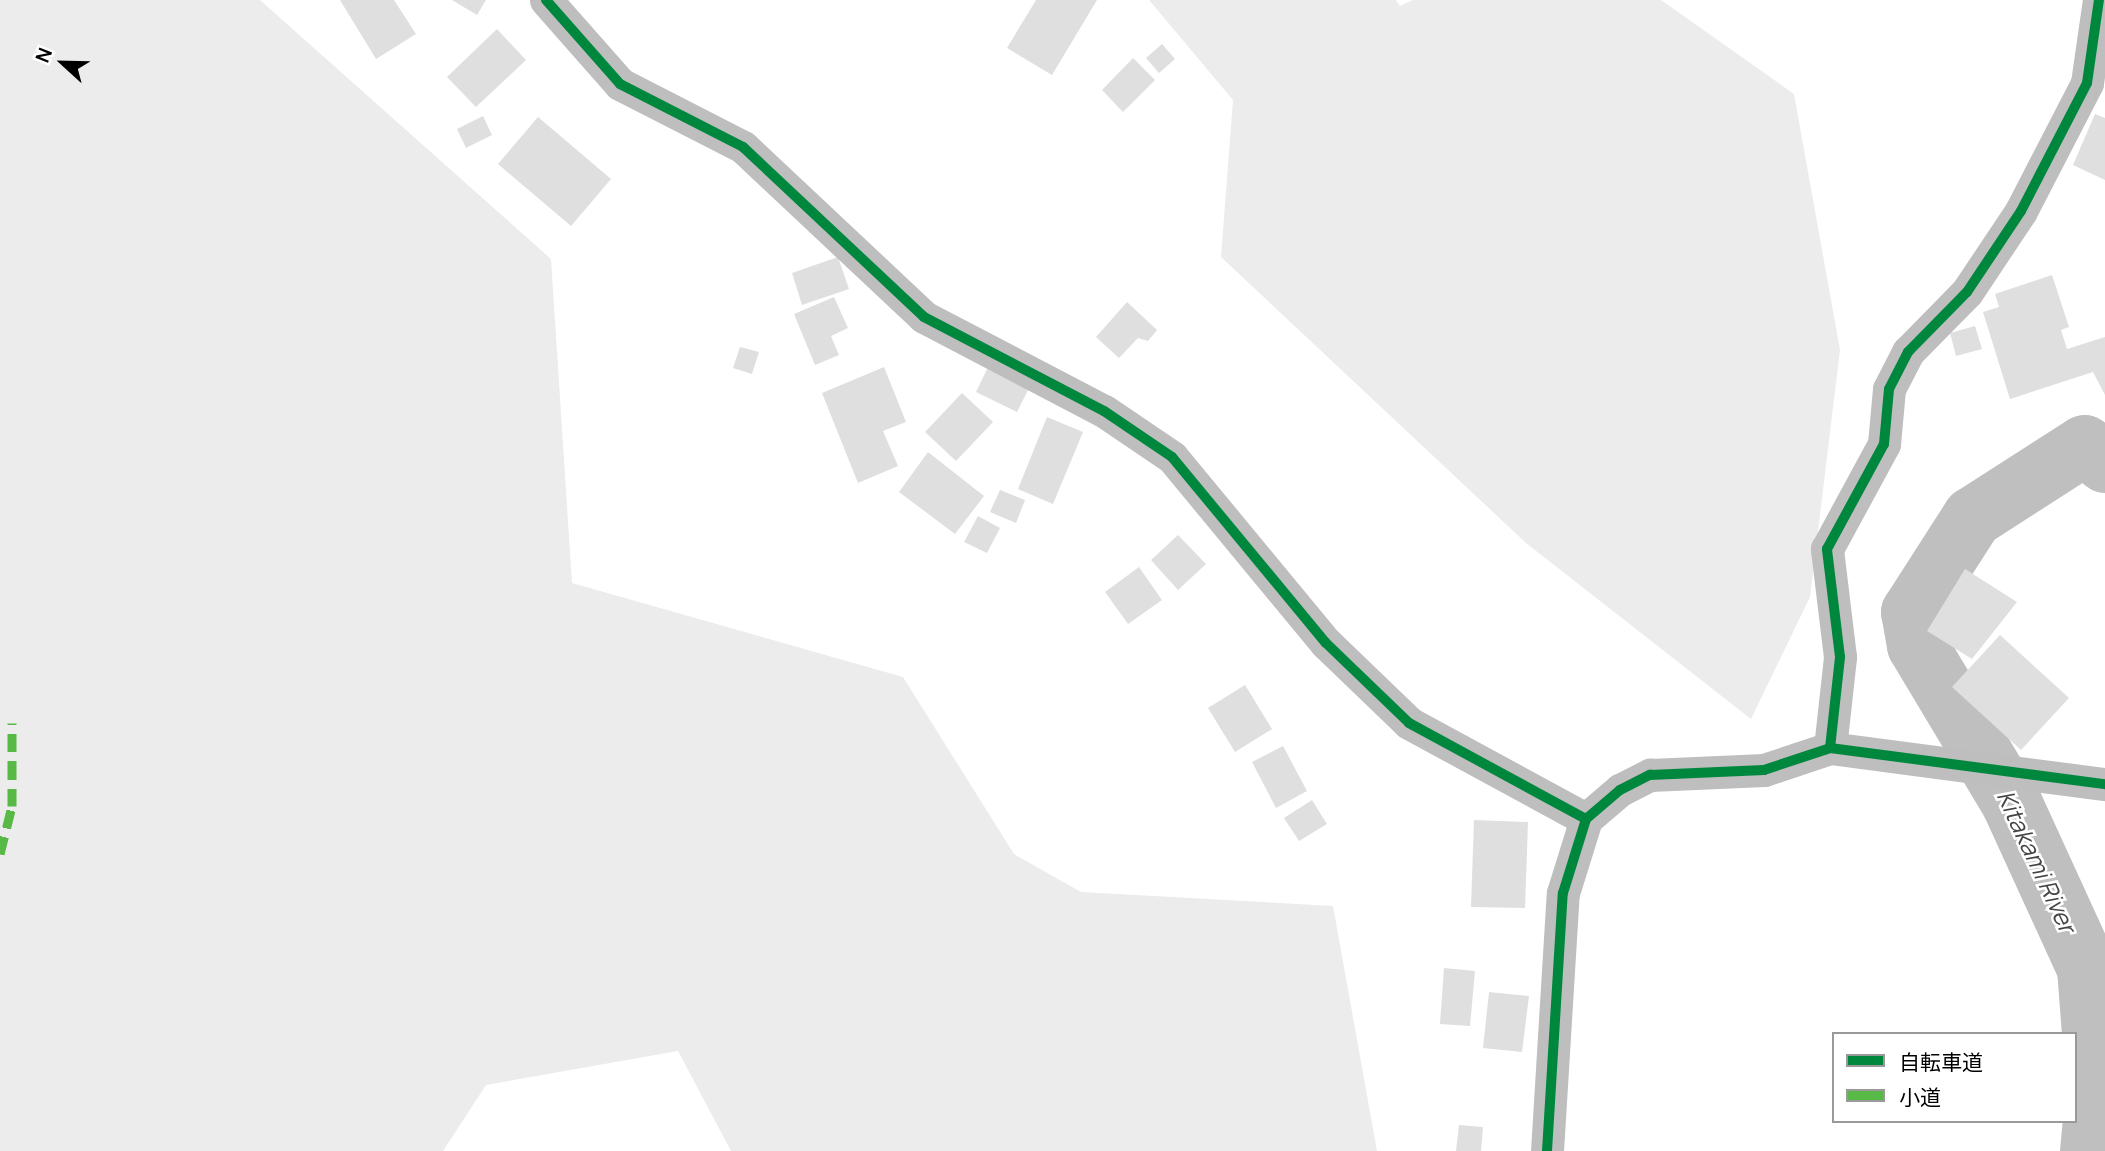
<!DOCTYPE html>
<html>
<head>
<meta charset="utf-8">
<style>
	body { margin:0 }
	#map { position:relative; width:2105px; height:1151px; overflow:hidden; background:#fff; font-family:Manrope,"Noto Sans JP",sans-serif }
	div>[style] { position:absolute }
	.green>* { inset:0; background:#ececec }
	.river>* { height:61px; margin:-30.5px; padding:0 30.5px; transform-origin:30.5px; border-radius:30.5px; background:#bfbfbf }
	.building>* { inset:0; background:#dfdfdf }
	.minor>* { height:33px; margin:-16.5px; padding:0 16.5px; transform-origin:16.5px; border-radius:16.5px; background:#bebebe }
	.quiet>* { height:9px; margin-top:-4.5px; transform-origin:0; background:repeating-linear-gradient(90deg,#58b947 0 18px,transparent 0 27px) }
	.cycleway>* { height:10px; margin:-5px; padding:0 5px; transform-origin:5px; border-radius:5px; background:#00873e }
	span { translate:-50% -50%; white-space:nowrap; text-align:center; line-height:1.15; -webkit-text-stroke:5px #fff; paint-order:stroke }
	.water-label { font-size:24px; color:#444; font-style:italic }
	.legend { position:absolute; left:1832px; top:1032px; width:245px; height:91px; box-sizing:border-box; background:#fff; border:2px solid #999; margin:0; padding:9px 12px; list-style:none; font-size:21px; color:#000 }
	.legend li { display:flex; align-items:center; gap:14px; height:35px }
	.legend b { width:35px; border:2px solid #999 }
	.north { position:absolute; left:28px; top:28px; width:70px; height:70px; -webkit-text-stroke:5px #fff; paint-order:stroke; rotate:292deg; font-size:19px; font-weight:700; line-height:28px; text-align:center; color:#000 }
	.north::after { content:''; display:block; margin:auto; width:24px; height:32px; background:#000; clip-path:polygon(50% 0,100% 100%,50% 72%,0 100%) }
</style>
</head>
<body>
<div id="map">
	<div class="green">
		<i style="clip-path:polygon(0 0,260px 0,551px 259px,572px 583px,903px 677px,1014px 854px,1081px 892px,1333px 906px,1377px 1151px,731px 1151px,678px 1051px,486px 1085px,443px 1151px,0 1151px)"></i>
		<i style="clip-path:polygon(1149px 0,1396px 0,1400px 6px,1413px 0,1661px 0,1794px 94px,1840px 350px,1810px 597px,1751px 719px,1526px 543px,1221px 257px,1233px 100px)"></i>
	</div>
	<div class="river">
		<i style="left:2090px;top:1151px;width:64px;rotate:-84.6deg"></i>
		<i style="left:2096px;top:1087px;width:119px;rotate:-94.3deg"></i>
		<i style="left:2087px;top:968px;width:183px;rotate:-114.6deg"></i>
		<i style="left:2011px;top:802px;width:183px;rotate:-120.9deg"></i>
		<i style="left:1917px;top:645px;width:34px;rotate:-100deg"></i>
		<i style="left:1911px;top:612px;width:113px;rotate:-57.3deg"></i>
		<i style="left:1972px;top:517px;width:133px;rotate:-32.7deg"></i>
		<i style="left:2084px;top:445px;width:27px;rotate:39deg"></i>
	</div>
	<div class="building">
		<i style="clip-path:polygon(340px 0,394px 0,416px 34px,376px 59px)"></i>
		<i style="clip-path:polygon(452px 0,486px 0,477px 15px)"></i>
		<i style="clip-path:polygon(1036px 0,1097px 0,1052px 75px,1007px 48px)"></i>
		<i style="clip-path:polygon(497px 29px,526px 60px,476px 107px,447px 77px)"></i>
		<i style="clip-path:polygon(1162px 44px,1175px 59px,1159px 73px,1146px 58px)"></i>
		<i style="clip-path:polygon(1133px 58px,1155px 80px,1123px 112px,1102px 90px)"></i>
		<i style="clip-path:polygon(2095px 114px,2105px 118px,2105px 180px,2073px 165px)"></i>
		<i style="clip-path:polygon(483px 116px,492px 135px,466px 148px,457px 129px)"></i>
		<i style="clip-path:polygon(538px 117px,611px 179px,571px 226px,498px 164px)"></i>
		<i style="clip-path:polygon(838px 257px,849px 289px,802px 305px,792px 273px)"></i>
		<i style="clip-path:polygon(2052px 275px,2069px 327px,2061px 330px,2067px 349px,2105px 337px,2105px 395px,2093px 372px,2010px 399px,1983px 312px,1999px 307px,1995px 294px)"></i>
		<i style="clip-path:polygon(834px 297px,848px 328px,831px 336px,839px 355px,815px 365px,794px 314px)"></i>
		<i style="clip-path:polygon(1127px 302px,1157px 330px,1148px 341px,1138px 338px,1119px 358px,1096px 337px)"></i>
		<i style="clip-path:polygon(1975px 326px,1982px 349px,1956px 356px,1950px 333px)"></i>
		<i style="clip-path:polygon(740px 347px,759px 352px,752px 374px,733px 368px)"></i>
		<i style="clip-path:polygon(990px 363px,1031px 384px,1017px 412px,976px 392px)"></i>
		<i style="clip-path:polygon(884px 367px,906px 422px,883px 431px,898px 466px,858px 483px,822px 393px)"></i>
		<i style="clip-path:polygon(962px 393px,993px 422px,956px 461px,925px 432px)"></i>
		<i style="clip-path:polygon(1047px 417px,1083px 432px,1053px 504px,1018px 489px)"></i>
		<i style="clip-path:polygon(928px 452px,984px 496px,955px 534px,899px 492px)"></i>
		<i style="clip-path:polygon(1000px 490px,1025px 500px,1016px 523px,990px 512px)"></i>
		<i style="clip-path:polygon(978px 516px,1000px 528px,987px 553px,964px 542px)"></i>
		<i style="clip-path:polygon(1178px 535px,1206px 564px,1178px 590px,1151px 560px)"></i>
		<i style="clip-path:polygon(1139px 567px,1162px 600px,1128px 624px,1105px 592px)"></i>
		<i style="clip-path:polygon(1965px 569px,2017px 602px,1972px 659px,1927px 631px)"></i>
		<i style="clip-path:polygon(2000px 635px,2069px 698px,2021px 750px,1952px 687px)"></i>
		<i style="clip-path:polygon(1245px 685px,1272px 729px,1235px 752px,1208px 708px)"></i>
		<i style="clip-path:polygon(1283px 746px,1307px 791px,1276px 808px,1252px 762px)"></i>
		<i style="clip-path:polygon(1312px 800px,1327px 824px,1299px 841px,1284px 818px)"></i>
		<i style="clip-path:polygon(1474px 820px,1528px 822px,1525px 908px,1471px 907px)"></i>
		<i style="clip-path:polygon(1444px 968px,1475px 971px,1470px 1026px,1440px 1024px)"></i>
		<i style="clip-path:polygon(1489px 992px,1529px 996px,1522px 1052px,1483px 1048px)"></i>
		<i style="clip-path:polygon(1459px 1125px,1483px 1127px,1481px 1151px,1456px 1151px)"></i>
	</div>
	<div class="minor">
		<i style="left:546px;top:0;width:112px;rotate:48.6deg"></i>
		<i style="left:620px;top:84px;width:138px;rotate:27.1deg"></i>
		<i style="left:743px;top:147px;width:248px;rotate:43.2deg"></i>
		<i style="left:924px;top:317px;width:203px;rotate:27.6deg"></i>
		<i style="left:1104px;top:411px;width:82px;rotate:34.1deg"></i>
		<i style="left:1172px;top:457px;width:241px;rotate:50.4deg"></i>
		<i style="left:1326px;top:643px;width:115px;rotate:43.9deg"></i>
		<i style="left:1409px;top:723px;width:201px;rotate:28.5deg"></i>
		<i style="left:1830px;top:748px;width:92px;rotate:-83.7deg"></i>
		<i style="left:1840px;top:657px;width:109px;rotate:-96.9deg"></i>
		<i style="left:1827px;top:549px;width:119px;rotate:-61.5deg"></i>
		<i style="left:1884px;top:444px;width:55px;rotate:-84.8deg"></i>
		<i style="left:1889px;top:389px;width:42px;rotate:-62.8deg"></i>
		<i style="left:1908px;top:352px;width:84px;rotate:-45.5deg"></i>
		<i style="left:1967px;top:292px;width:97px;rotate:-56.3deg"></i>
		<i style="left:2021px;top:211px;width:144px;rotate:-62.7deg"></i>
		<i style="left:2087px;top:83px;width:84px;rotate:-81.8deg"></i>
		<i style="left:1547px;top:1151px;width:258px;rotate:-86.5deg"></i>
		<i style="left:1563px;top:893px;width:77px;rotate:-72.7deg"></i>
		<i style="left:1586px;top:819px;width:45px;rotate:-40.5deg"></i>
		<i style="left:1620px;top:790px;width:34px;rotate:-27deg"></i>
		<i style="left:1650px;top:775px;width:114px;rotate:-2.5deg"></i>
		<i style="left:1764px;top:770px;width:70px;rotate:-18.4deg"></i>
		<i style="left:1830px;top:748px;width:277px;rotate:7.5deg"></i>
	</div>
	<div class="quiet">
		<i style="left:0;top:854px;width:49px;rotate:-76deg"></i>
		<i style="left:12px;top:806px;width:83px;rotate:-90deg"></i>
	</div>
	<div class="cycleway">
		<i style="left:546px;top:0;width:112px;rotate:48.6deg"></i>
		<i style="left:620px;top:84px;width:138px;rotate:27.1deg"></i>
		<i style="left:743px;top:147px;width:248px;rotate:43.2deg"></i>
		<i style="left:924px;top:317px;width:203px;rotate:27.6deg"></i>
		<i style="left:1104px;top:411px;width:82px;rotate:34.1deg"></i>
		<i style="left:1172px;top:457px;width:241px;rotate:50.4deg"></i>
		<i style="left:1326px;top:643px;width:115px;rotate:43.9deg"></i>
		<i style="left:1409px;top:723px;width:201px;rotate:28.5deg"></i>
		<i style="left:1830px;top:748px;width:92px;rotate:-83.7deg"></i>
		<i style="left:1840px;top:657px;width:109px;rotate:-96.9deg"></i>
		<i style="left:1827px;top:549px;width:119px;rotate:-61.5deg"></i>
		<i style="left:1884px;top:444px;width:55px;rotate:-84.8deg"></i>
		<i style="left:1889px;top:389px;width:42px;rotate:-62.8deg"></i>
		<i style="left:1908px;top:352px;width:84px;rotate:-45.5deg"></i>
		<i style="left:1967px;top:292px;width:97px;rotate:-56.3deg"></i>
		<i style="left:2021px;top:211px;width:144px;rotate:-62.7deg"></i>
		<i style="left:2087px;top:83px;width:84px;rotate:-81.8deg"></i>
		<i style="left:1547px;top:1151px;width:258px;rotate:-86.5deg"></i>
		<i style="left:1563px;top:893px;width:77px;rotate:-72.7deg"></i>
		<i style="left:1586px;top:819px;width:45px;rotate:-40.5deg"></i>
		<i style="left:1620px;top:790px;width:34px;rotate:-27deg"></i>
		<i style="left:1650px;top:775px;width:114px;rotate:-2.5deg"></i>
		<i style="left:1764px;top:770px;width:70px;rotate:-18.4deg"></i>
		<i style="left:1830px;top:748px;width:277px;rotate:7.5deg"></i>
	</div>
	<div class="water-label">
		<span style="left:2037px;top:861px;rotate:65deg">Kitakami River</span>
	</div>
	<ul class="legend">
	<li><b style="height:9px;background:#00873e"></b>自転車道</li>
	<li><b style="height:9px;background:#58b947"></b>小道</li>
	</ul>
	<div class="north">N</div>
</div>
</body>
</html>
